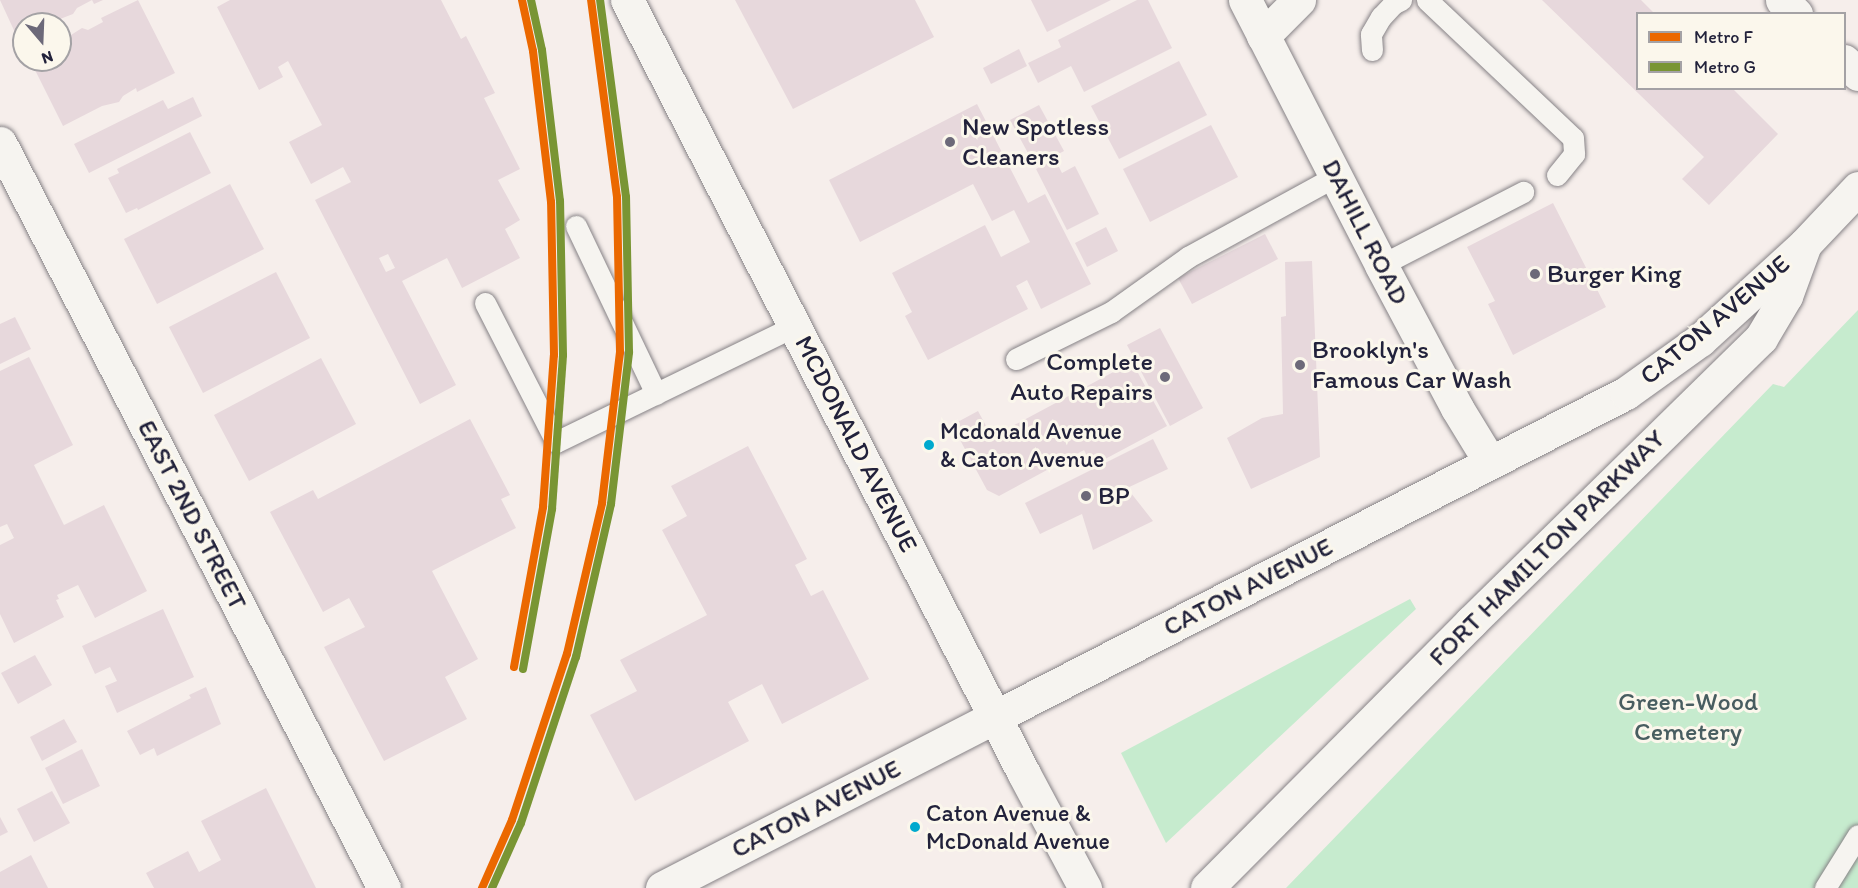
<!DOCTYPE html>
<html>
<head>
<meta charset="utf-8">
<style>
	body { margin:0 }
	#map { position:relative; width:1858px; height:888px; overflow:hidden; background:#f6eeeb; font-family:Itim,sans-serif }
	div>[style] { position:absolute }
	.green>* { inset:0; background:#c6ebce }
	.building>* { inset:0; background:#e7d8dc }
	.roads { filter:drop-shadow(0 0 2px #868286) drop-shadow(0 0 2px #868286) }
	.service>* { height:21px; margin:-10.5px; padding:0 10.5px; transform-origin:10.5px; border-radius:10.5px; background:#f6f4f0 }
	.minor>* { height:33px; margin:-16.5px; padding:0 16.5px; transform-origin:16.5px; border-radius:16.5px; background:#f6f4f0 }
	.secondary>* { height:33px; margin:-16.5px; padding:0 16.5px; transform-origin:16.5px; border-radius:16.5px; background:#f6f4f0 }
	.primary>* { height:33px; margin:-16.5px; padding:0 16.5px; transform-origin:16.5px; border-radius:16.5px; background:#f6f4f0 }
	.metro-1>* { height:8px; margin:-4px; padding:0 4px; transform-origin:4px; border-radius:4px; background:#eb6800 }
	.metro-2>* { height:8px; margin:-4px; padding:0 4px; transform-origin:4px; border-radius:4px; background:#799534 }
	.dots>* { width:16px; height:16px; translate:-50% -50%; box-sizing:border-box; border:3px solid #fbf7ec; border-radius:50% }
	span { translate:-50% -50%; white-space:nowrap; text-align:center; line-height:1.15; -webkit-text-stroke:6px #fbf7ec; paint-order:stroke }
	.bus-label { font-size:24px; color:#22223b }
	.left { translate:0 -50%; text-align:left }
	.poi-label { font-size:26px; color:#22223b }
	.right { translate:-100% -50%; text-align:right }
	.street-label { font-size:26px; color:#22223b }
	.park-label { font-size:26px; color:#485d60 }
	.legend { position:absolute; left:1636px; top:12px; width:210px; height:78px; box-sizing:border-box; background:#fbf7ec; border:2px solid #a4a2a5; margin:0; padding:8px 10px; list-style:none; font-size:18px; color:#22223b }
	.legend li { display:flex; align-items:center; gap:12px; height:30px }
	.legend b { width:30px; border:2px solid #a4a2a5 }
	.north { position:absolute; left:12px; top:12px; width:60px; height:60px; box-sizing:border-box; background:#fbf7ec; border:2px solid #a4a2a5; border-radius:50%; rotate:161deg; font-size:16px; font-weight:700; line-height:24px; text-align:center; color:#22223b }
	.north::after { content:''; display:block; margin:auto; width:21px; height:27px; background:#6c6979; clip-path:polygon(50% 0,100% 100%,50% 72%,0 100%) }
</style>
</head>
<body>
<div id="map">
	<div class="green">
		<i style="clip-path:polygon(1858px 310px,1858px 888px,1286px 888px,1773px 384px,1784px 387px)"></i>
		<i style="clip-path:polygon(1410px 599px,1416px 609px,1166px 843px,1121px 753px)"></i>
	</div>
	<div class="building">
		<i style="clip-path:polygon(0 0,103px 0,94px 4px,92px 0,77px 8px,73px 14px,47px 24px,24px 24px,24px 36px,18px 39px)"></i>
		<i style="clip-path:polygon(138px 0,175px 73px,137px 92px,136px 88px,123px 96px,119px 102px,102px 106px,63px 126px,30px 60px,60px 60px,60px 42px,82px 28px,88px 30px,103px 22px,101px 18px)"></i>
		<i style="clip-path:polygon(evenodd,230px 0,441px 0,461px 39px,466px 36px,495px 93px,484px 98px,520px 169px,498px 180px,520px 220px,505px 229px,520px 258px,462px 288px,447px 258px,402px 281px,456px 385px,420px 404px,315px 200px,351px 182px,343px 167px,311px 184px,289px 142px,322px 125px,288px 61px,278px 67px,283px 77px,259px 90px,217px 7px,230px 0,388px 254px,395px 268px,386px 272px,379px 258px,388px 254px)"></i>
		<i style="clip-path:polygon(735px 0,915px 0,934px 37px,793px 109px)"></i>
		<i style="clip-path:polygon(1031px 0,1111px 0,1047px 32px)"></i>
		<i style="clip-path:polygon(1137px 0,1148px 0,1172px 48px,1084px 92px,1071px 66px,1038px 83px,1028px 63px,1061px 47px,1058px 40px)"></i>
		<i style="clip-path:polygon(1542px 0,1641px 0,1655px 14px,1638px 14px,1638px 88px,1732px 88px,1778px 134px,1709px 205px,1682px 179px,1704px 157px)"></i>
		<i style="clip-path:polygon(1019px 49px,1027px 66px,991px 84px,983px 68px)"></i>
		<i style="clip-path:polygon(1179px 61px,1207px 115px,1119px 159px,1091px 106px)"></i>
		<i style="clip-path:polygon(193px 97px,202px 116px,89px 173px,74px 144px,163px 100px,168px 109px)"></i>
		<i style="clip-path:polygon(977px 104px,1028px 203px,1045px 194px,1091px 284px,1041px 309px,1027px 280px,1016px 286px,1028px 309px,928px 360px,905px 316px,912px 312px,892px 273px,985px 225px,1001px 257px,1030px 242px,1014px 210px,992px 221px,973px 184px,860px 242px,829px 180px)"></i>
		<i style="clip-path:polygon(1039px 105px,1064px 151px,1035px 166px,1010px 120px)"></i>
		<i style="clip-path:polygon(1211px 125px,1238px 177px,1150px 222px,1123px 169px)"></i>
		<i style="clip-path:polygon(190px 132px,211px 173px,138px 210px,137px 208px,126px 213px,108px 178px,119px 173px,117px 169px)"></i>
		<i style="clip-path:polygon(1055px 159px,1062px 173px,1075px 166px,1099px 214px,1067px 230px,1036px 169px)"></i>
		<i style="clip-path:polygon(230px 184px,264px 249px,157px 304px,124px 239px)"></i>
		<i style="clip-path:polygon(1553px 203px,1606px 307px,1513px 355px,1488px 304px,1495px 301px,1467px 247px)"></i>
		<i style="clip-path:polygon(1106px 227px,1118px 251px,1087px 267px,1075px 243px)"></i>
		<i style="clip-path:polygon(1265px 234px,1278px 259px,1192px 304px,1178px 278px)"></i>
		<i style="clip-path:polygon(1312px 261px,1320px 457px,1251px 489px,1227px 438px,1262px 418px,1283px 414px,1281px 317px,1286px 316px,1285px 262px)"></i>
		<i style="clip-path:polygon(276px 272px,310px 338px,203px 393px,169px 327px)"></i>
		<i style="clip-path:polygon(15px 317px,31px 349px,0 364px,0 324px)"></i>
		<i style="clip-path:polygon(1160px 328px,1203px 408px,1170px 426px,1127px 345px)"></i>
		<i style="clip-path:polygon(29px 357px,73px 445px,34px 465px,64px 525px,104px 505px,147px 591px,95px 618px,78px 585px,57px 595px,59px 599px,56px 600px,64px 617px,14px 643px,0 614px,0 545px,14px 538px,7px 524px,0 527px,0 371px)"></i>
		<i style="clip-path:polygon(321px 358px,356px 424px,249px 481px,214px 415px)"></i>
		<i style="clip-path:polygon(1132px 362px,1167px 426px,1092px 466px,1084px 450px,999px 496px,987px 490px,952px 425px,978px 411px,992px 437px)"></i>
		<i style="clip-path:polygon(470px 419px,510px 495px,501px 499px,516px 528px,432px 571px,478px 659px,445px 677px,467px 719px,384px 761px,324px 647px,365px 627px,349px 598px,323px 612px,270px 512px,313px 490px,318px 499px)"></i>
		<i style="clip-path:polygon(1153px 439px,1168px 469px,1127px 488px,1153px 521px,1093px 550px,1082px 514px,1040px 534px,1025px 503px)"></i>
		<i style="clip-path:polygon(748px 446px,807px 559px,795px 565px,811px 596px,823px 590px,869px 679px,782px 724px,762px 684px,728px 702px,749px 741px,635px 801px,590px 715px,637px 691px,620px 660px,707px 615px,662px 530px,687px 516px,671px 486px)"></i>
		<i style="clip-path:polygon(163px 609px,194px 677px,117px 713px,105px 686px,117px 681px,110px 667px,95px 674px,82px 646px)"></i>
		<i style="clip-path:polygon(35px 655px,52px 685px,18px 704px,1px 673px)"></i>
		<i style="clip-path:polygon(206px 687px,221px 724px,157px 756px,154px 748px,140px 755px,127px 731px,191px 698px,189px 695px)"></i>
		<i style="clip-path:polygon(64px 719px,77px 742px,42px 761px,30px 737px)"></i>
		<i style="clip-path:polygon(82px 749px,100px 786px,63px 804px,45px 768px)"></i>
		<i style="clip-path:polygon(266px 788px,316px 888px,154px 888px,146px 873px,188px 851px,199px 872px,221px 860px,201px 821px)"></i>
		<i style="clip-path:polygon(52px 791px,70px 823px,34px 842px,17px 809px)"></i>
		<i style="clip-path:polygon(0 817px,8px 832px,0 836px)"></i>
		<i style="clip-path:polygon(31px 855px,48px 888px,0 888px,0 872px)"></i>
	</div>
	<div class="roads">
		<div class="service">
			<i style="left:1427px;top:0;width:201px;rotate:43.4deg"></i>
			<i style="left:1573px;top:138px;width:16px;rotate:86deg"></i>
			<i style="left:1574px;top:154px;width:27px;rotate:129deg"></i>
			<i style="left:1372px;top:50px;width:16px;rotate:-94deg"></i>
			<i style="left:1371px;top:34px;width:20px;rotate:-60deg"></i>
			<i style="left:1381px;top:17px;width:18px;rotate:-47deg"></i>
			<i style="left:1393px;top:4px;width:9px;rotate:-27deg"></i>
			<i style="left:576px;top:226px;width:186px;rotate:64.5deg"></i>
			<i style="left:1381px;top:265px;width:160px;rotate:-27.2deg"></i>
			<i style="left:485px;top:303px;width:156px;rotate:62.9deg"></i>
			<i style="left:556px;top:442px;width:266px;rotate:-25.9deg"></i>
			<i style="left:1016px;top:359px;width:106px;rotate:-26.3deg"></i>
			<i style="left:1111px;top:312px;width:95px;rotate:-35.5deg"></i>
			<i style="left:1188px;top:257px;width:169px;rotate:-28.7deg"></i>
			<i style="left:1825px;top:888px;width:62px;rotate:-58.1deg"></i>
		</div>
		<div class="minor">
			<i style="left:1245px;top:0;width:298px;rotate:62.8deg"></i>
			<i style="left:1381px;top:265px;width:162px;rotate:62deg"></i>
			<i style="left:1457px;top:408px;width:63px;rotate:58.6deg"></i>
			<i style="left:1782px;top:0;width:20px;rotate:45deg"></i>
			<i style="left:1263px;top:36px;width:51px;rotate:-45deg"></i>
			<i style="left:1844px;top:61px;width:19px;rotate:43deg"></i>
			<i style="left:0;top:143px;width:838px;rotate:62.73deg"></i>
		</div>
		<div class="secondary">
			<i style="left:995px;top:717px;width:709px;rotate:-27.18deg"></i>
			<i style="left:1626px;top:393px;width:91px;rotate:-35.6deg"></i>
			<i style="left:1700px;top:340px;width:138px;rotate:-42.4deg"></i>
			<i style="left:1207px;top:888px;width:375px;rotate:-45.2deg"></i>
			<i style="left:1471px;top:622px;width:406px;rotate:-44.4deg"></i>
			<i style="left:1761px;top:338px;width:49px;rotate:-59.2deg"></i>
			<i style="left:1786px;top:296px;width:55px;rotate:-69.9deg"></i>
			<i style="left:1805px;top:244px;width:77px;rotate:-46.6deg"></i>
		</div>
		<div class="primary">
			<i style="left:627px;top:0;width:868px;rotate:62.84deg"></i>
			<i style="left:1023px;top:772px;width:132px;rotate:61.9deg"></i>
			<i style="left:662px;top:888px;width:374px;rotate:-27.2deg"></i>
		</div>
	</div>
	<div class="metro-1">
		<i style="left:514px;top:667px;width:163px;rotate:-79.7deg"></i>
		<i style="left:543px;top:507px;width:152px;rotate:-85.9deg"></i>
		<i style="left:554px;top:355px;width:153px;rotate:-91.1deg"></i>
		<i style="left:551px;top:202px;width:152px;rotate:-96.8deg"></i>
		<i style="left:533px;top:51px;width:52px;rotate:-102.2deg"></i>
		<i style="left:482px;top:888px;width:74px;rotate:-66.2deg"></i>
		<i style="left:512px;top:820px;width:175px;rotate:-71.7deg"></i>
		<i style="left:567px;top:654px;width:155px;rotate:-76.9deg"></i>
		<i style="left:602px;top:503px;width:152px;rotate:-83.2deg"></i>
		<i style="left:620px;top:352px;width:155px;rotate:-91.1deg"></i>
		<i style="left:617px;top:197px;width:199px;rotate:-97.5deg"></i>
	</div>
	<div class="metro-2">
		<i style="left:523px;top:669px;width:163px;rotate:-79.7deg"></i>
		<i style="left:552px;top:509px;width:154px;rotate:-85.9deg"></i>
		<i style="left:563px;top:355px;width:154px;rotate:-91.1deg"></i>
		<i style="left:560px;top:201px;width:152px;rotate:-96.8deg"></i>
		<i style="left:542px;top:50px;width:51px;rotate:-102.4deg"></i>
		<i style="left:492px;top:888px;width:71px;rotate:-66deg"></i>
		<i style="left:521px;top:823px;width:175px;rotate:-71.7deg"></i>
		<i style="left:576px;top:657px;width:157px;rotate:-77.1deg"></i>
		<i style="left:611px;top:504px;width:153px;rotate:-83.2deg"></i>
		<i style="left:629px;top:352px;width:155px;rotate:-91.1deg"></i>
		<i style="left:626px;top:197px;width:199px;rotate:-97.5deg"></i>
	</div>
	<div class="dots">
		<i style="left:950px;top:142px;background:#6c6979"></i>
		<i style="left:1535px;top:274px;background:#6c6979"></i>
		<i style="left:1300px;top:365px;background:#6c6979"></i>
		<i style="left:1165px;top:377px;background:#6c6979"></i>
		<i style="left:929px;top:445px;background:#00a9ce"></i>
		<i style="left:1086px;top:496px;background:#6c6979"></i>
		<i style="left:915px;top:827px;background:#00a9ce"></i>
	</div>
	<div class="bus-label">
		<span class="left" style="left:940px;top:445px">Mcdonald Avenue<br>&amp; Caton Avenue</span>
		<span class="left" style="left:926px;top:827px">Caton Avenue &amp;<br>McDonald Avenue</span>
	</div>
	<div class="poi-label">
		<span class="left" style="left:962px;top:142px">New Spotless<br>Cleaners</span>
		<span class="left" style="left:1547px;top:274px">Burger King</span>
		<span class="left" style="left:1312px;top:365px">Brooklyn's<br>Famous Car Wash</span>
		<span class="right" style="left:1153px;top:377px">Complete<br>Auto Repairs</span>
		<span class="left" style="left:1098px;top:496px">BP</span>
	</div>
	<div class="street-label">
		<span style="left:1365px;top:232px;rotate:63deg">DAHILL ROAD</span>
		<span style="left:1715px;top:320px;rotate:-40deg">CATON AVENUE</span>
		<span style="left:856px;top:444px;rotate:63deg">MCDONALD AVENUE</span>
		<span style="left:192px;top:515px;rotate:63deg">EAST 2ND STREET</span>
		<span style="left:1547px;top:548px;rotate:-45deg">FORT HAMILTON PARKWAY</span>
		<span style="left:1248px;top:587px;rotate:-27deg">CATON AVENUE</span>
		<span style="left:816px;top:809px;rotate:-27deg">CATON AVENUE</span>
	</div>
	<div class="park-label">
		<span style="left:1688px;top:717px">Green-Wood<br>Cemetery</span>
	</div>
	<ul class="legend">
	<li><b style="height:8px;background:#eb6800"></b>Metro F</li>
	<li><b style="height:8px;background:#799534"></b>Metro G</li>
	</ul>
	<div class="north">N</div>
</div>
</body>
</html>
